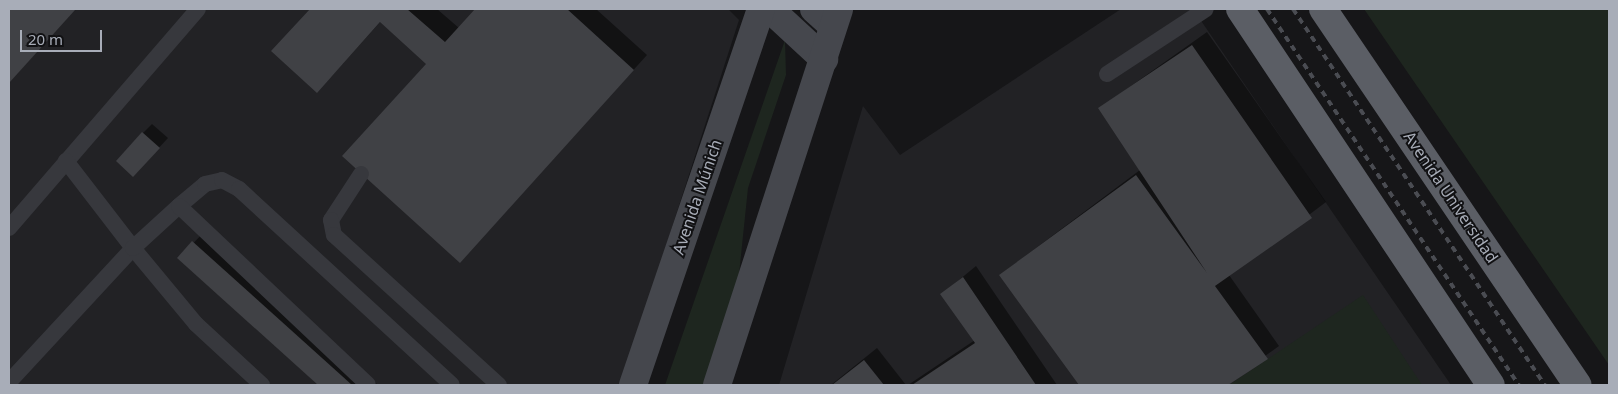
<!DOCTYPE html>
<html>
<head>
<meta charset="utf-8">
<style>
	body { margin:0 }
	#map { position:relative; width:1618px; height:394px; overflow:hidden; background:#161618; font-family:"Noto Sans",sans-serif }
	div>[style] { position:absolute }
	.built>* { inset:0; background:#222225 }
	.green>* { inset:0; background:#1e261f }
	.shadow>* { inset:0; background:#0007 }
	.building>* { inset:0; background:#404145 }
	.service>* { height:16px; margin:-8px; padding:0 8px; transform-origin:8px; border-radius:8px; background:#37383d }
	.secondary>* { height:28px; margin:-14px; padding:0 14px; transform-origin:14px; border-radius:14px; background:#45474d }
	.trunk>* { height:28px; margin:-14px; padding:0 14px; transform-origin:14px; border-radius:14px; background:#5b5e65 }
	.rail>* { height:4px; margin-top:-2px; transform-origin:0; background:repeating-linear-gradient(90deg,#4a4c52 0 6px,transparent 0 11px) }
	span { translate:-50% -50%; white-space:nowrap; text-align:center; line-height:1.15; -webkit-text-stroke:4px #111113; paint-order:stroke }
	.street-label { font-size:16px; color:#a8adb8 }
	.frame { position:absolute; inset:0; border:10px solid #a8adb8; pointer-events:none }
	.scale { position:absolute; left:20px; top:30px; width:82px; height:22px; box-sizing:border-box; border:2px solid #a8adb8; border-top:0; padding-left:6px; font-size:15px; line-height:18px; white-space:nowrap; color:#a8adb8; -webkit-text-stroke:4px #111113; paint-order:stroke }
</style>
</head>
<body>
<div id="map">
	<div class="built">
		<i style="clip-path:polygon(9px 9px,728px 9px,739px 20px,621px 385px,9px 385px)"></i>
		<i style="clip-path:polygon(1121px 9px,1193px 9px,1451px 385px,779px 385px,863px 106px,900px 155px)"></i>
	</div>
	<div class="green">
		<i style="clip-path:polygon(1364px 9px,1609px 9px,1609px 365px)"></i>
		<i style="clip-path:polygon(785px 40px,786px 75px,748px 188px,738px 284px,703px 385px,665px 385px)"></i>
		<i style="clip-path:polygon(1363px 295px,1422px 385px,1229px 385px)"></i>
	</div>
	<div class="shadow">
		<i style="clip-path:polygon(9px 9px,76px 9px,9px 82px)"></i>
		<i style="clip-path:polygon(311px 9px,437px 9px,459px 28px,477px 9px,596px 9px,647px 55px,460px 262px,428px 63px,381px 21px,331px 77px,273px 51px)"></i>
		<i style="clip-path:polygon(1207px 32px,1326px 202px,1229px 275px,1279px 346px,1225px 385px,1080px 385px,1000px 275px,1140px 170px,1100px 108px)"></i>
		<i style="clip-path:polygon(152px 124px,168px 138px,142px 166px,143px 133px)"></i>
		<i style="clip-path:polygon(206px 230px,378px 385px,319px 385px,179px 258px)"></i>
		<i style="clip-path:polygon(976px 266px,1057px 385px,908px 385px,975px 340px,942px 294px)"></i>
		<i style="clip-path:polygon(877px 348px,906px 385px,831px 385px)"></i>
	</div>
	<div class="building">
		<i style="clip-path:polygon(9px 9px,76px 9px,9px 83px)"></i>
		<i style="clip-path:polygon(310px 9px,407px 9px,445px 42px,475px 9px,567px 9px,634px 70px,460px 263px,342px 156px,426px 64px,380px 22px,317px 93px,271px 51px)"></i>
		<i style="clip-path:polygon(1192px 45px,1312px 218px,1215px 286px,1268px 359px,1228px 385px,1079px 385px,999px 275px,1136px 175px,1207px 273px,1098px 108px)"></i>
		<i style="clip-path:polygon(142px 132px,160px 148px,133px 177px,116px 161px)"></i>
		<i style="clip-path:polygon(192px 241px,352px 385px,318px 385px,177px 258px)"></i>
		<i style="clip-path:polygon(963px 277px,1036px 385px,912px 385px,975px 343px,940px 294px)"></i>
		<i style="clip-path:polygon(864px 360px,884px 385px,832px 385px)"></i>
	</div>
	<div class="service">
		<i style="left:1107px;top:74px;width:118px;rotate:-33.3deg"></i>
		<i style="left:361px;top:174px;width:55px;rotate:123.1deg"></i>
		<i style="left:331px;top:220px;width:15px;rotate:79deg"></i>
		<i style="left:334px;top:235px;width:223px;rotate:42.3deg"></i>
		<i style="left:179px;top:206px;width:34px;rotate:-40deg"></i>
		<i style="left:205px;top:184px;width:17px;rotate:-13deg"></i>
		<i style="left:222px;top:180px;width:19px;rotate:28deg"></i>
		<i style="left:239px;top:189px;width:289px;rotate:42.6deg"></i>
		<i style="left:9px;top:228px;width:289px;rotate:-49.2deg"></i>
		<i style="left:9px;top:382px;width:183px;rotate:-47.2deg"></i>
		<i style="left:133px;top:248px;width:110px;rotate:-127.6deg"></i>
		<i style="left:262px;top:385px;width:90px;rotate:-137.3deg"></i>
		<i style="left:196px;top:324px;width:99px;rotate:-129.7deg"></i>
		<i style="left:133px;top:248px;width:62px;rotate:-42.4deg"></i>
		<i style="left:179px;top:206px;width:260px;rotate:43.4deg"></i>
	</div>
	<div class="secondary">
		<i style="left:770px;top:9px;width:74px;rotate:42.8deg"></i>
		<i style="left:814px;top:9px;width:25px;rotate:42deg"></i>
		<i style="left:633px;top:385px;width:397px;rotate:-71.2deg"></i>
		<i style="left:717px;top:385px;width:395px;rotate:-72deg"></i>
	</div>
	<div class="trunk">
		<i style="left:1240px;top:9px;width:452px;rotate:56.3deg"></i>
		<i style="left:1323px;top:9px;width:454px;rotate:55.9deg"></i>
	</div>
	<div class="rail">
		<i style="left:1267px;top:9px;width:453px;rotate:56.2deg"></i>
		<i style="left:1293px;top:9px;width:453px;rotate:56.2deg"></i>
	</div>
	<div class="street-label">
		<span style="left:697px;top:197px;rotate:-71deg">Avenida Múnich</span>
		<span style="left:1451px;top:197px;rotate:56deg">Avenida Universidad</span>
	</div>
	<div class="frame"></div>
	<div class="scale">20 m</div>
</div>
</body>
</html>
